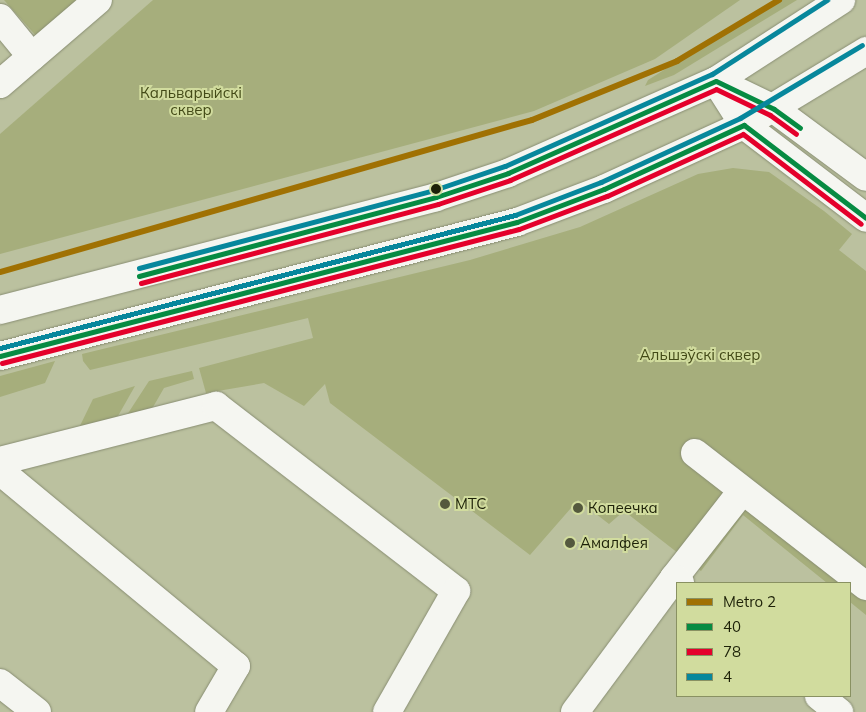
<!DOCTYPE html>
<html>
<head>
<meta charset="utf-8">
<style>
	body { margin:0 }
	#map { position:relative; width:866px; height:712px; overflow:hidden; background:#bbc19f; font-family:Mulish,sans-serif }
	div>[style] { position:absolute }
	.green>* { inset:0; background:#a6ae7c }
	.roads { filter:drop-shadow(0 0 1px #888d72) drop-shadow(0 0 1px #888d72) }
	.minor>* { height:28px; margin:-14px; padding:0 14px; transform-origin:14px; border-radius:14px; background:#f5f6f1 }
	.major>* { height:28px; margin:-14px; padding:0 14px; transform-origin:14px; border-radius:14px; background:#f5f6f1 }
	.bus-1>* { height:5px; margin:-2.5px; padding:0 2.5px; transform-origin:2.5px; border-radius:2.5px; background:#068b42 }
	.bus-2>* { height:5px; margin:-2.5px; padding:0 2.5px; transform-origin:2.5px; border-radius:2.5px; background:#e4002b }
	.bus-3>* { height:5px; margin:-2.5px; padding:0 2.5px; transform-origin:2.5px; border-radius:2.5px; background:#07879c }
	.metro-1>* { height:6px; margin:-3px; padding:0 3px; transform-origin:3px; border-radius:3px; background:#a07103 }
	.dots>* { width:14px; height:14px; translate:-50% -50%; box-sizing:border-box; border:2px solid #d1dc9e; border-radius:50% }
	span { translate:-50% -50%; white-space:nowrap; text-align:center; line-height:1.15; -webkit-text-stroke:4px #d1dc9e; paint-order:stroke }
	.park-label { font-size:15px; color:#434a17 }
	.poi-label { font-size:15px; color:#1d2108 }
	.left { translate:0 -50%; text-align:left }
	.legend { position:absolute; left:676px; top:582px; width:175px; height:115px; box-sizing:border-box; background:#d1dc9e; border:1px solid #899162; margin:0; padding:6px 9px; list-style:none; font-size:15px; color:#1d2108 }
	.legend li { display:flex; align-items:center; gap:10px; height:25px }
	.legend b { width:25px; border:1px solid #899162 }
</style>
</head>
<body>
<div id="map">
	<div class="green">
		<i style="clip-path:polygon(4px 0,81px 0,38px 38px)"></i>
		<i style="clip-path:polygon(153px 0,740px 0,655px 59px,534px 111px,0 254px,0 134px)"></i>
		<i style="clip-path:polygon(775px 0,797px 0,674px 75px,645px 86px,648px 80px)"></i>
		<i style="clip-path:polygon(733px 168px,769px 172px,824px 211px,852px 234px,839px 250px,866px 271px,866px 615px,850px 602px,850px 583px,827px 583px,743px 515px,701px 571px,624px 511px,609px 524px,578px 500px,530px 555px,330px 403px,325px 384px,304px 406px,264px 383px,206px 393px,199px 368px,313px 338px,308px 318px,90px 370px,83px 361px,82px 354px,470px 260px,580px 227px,698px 174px)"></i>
		<i style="clip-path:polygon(55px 361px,45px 383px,0 397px,0 376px)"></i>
		<i style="clip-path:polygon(192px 371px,194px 379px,164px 388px,149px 414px,123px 421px,149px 381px)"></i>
		<i style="clip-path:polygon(135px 386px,114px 423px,76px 434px,93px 399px)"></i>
	</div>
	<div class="roads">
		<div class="minor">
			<i style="left:0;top:18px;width:50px;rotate:50.6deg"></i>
			<i style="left:0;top:84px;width:129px;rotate:-40.6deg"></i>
			<i style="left:695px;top:453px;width:217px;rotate:37.9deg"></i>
			<i style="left:0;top:461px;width:223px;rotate:-14.3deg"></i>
			<i style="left:216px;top:406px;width:303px;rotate:37.6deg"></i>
			<i style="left:456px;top:591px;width:139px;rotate:119.7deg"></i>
			<i style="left:0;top:471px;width:306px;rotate:39.6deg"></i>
			<i style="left:236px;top:666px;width:53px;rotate:120.4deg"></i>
			<i style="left:674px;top:578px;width:110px;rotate:-52deg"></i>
			<i style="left:0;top:683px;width:47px;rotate:38.1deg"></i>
			<i style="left:819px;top:696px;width:26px;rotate:39deg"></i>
			<i style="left:575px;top:712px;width:167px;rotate:-53.5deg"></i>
			<i style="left:674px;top:578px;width:8px;rotate:40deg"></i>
		</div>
		<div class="major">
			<i style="left:716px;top:81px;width:52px;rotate:57.5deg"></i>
			<i style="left:744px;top:125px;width:153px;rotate:37.3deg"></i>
			<i style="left:716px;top:81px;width:64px;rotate:25.8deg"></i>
			<i style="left:774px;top:109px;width:114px;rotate:36.5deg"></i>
			<i style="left:0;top:310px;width:450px;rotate:-14.5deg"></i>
			<i style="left:436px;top:197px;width:76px;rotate:-18.4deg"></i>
			<i style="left:508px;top:173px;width:227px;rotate:-23.9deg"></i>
			<i style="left:716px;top:81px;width:149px;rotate:-32.9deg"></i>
			<i style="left:0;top:356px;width:534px;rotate:-14.53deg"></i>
			<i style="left:517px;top:222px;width:93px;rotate:-20.8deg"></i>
			<i style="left:604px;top:189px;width:154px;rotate:-24.6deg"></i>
			<i style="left:744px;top:125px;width:143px;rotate:-31.2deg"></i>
		</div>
	</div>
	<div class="bus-1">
		<i style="left:139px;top:276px;width:307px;rotate:-14.9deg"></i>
		<i style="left:436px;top:197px;width:76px;rotate:-18.4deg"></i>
		<i style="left:508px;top:173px;width:227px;rotate:-23.9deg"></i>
		<i style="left:716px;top:81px;width:64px;rotate:25.8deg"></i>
		<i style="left:774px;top:109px;width:32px;rotate:36deg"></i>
		<i style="left:0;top:356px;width:534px;rotate:-14.53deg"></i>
		<i style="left:517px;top:222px;width:93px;rotate:-20.8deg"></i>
		<i style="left:604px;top:189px;width:154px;rotate:-24.6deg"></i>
		<i style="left:744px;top:125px;width:153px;rotate:37.3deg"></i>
	</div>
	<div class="bus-2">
		<i style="left:141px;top:283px;width:307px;rotate:-14.9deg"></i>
		<i style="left:438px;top:204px;width:76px;rotate:-18.4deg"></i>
		<i style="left:510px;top:180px;width:225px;rotate:-23.8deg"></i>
		<i style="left:716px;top:89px;width:60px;rotate:25.7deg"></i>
		<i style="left:770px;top:115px;width:32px;rotate:36deg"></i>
		<i style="left:2px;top:363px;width:534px;rotate:-14.53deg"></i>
		<i style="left:519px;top:229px;width:94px;rotate:-20.6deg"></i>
		<i style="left:607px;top:196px;width:149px;rotate:-24.5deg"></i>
		<i style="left:743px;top:134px;width:148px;rotate:37.3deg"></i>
	</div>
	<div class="bus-3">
		<i style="left:139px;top:268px;width:305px;rotate:-14.8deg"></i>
		<i style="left:434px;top:190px;width:75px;rotate:-18.7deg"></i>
		<i style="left:505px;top:166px;width:227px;rotate:-24deg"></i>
		<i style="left:712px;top:74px;width:137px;rotate:-32.8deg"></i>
		<i style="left:0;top:348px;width:532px;rotate:-14.48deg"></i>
		<i style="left:515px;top:215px;width:92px;rotate:-21deg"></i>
		<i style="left:601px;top:182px;width:153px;rotate:-24.7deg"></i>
		<i style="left:740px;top:118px;width:142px;rotate:-30.9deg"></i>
	</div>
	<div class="metro-1">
		<i style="left:0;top:272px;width:553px;rotate:-15.95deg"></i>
		<i style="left:532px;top:120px;width:157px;rotate:-22.1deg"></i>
		<i style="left:677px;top:61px;width:119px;rotate:-30.9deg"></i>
	</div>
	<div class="dots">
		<i style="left:436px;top:189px;background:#1d2108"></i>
		<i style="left:445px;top:504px;background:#54593d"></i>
		<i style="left:578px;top:508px;background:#54593d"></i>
		<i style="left:570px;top:543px;background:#54593d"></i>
	</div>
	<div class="park-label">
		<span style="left:191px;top:101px">Кальварыйскі<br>сквер</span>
		<span style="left:700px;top:355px">Альшэўскі сквер</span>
	</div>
	<div class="poi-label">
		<span class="left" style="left:455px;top:504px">МТС</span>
		<span class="left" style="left:588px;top:508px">Копеечка</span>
		<span class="left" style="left:580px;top:543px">Амалфея</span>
	</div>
	<ul class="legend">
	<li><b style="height:6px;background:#a07103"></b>Metro 2</li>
	<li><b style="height:6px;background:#068b42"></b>40</li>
	<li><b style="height:6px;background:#e4002b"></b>78</li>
	<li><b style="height:6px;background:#07879c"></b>4</li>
	</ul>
</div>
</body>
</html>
